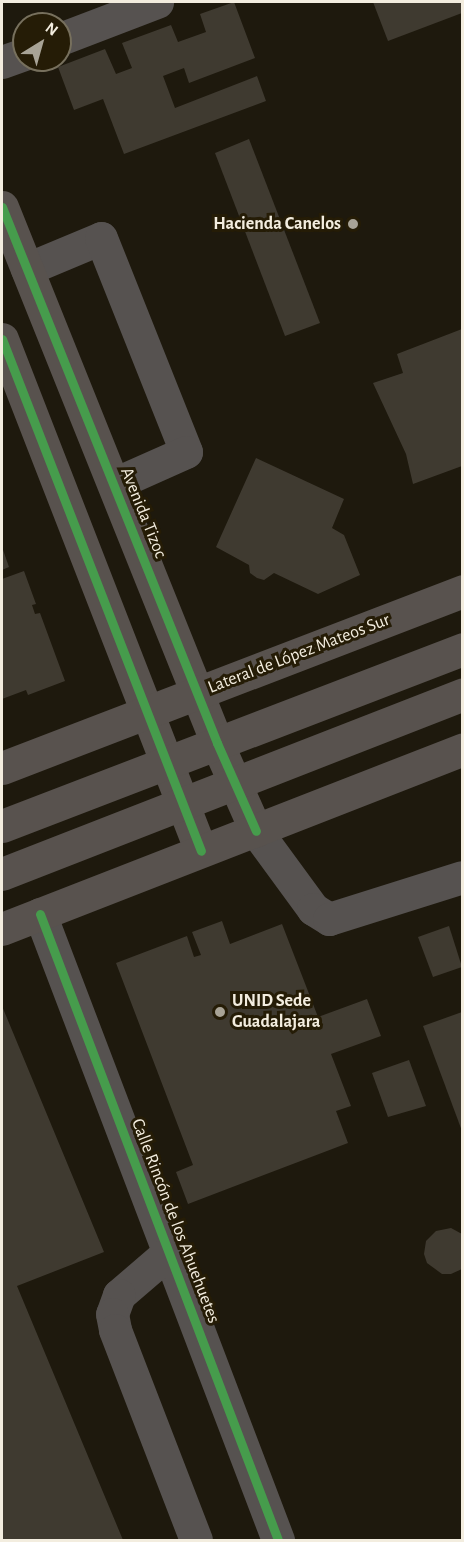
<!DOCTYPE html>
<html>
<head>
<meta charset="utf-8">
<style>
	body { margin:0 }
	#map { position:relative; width:464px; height:1542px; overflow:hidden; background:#1e190d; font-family:"Alegreya Sans",sans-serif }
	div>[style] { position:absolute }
	.building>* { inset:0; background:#3f3a30 }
	.minor>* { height:33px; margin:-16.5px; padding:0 16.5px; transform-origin:16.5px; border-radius:16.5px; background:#565250 }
	.major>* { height:33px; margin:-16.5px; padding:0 16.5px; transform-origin:16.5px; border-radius:16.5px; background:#58524e }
	.cycleway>* { height:9px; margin:-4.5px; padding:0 4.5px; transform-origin:4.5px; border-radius:4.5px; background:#469c4c }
	.dots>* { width:16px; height:16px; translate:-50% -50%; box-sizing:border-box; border:3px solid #251c06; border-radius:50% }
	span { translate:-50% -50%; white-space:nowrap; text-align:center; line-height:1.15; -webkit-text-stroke:6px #251c06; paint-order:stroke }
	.poi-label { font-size:18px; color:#f3eddf; font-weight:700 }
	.right { translate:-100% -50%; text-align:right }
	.left { translate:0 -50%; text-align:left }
	.street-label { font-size:18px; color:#f3eddf }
	.frame { position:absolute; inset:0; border:3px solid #f3eddf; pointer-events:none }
	.north { position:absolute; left:12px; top:12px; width:60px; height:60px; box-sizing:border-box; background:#251c06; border:2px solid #77705d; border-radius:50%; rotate:37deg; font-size:16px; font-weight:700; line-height:24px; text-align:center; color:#f3eddf }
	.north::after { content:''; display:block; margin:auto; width:21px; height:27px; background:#a8a396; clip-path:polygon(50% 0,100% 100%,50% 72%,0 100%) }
</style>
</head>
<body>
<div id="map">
	<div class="building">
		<i style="clip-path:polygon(234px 2px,255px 58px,189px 83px,184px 68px,163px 76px,175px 108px,257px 76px,266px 101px,124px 154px,103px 99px,74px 110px,58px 67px,105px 49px,116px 74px,132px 68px,122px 43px,171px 25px,178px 42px,206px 32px,200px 14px)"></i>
		<i style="clip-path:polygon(373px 2px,462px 2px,462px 13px,388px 41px)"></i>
		<i style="clip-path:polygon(249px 139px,320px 323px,285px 336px,215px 153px)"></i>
		<i style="clip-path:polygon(462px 329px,462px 466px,413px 484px,406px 454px,373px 383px,403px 373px,397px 354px)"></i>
		<i style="clip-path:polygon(256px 458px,344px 499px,332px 528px,344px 535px,360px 575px,318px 594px,274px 573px,264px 580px,257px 578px,250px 573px,249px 565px,216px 547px)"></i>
		<i style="clip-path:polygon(2px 547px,9px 567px,2px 570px)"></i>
		<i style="clip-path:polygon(24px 571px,36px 604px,32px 605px,35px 614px,40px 613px,65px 681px,28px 695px,26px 690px,2px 699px,2px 579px)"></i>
		<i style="clip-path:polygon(222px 921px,230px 944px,282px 924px,318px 1017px,367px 999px,381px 1036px,331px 1054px,351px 1106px,336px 1111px,348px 1143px,188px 1204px,176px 1172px,193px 1165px,116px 963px,187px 936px,194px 957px,201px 955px,192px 932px)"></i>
		<i style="clip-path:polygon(449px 926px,462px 967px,433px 977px,418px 937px)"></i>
		<i style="clip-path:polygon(2px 1006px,104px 1252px,17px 1286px,123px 1540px,2px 1540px)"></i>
		<i style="clip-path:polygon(462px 1012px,462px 1131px,423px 1026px)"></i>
		<i style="clip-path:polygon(409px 1060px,426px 1106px,388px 1117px,372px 1073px)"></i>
		<i style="clip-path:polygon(451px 1228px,462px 1234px,462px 1269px,451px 1274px,442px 1274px,427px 1263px,424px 1254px,426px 1241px,436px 1231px)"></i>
	</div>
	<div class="minor">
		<i style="left:60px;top:39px;width:104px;rotate:-20.9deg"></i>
		<i style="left:2px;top:62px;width:23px;rotate:-20deg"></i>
		<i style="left:27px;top:269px;width:80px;rotate:-22.7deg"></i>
		<i style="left:101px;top:238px;width:230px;rotate:68.3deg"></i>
		<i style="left:186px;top:452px;width:79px;rotate:156deg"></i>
		<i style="left:256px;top:831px;width:97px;rotate:53.8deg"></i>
		<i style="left:313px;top:909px;width:19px;rotate:32deg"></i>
		<i style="left:329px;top:919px;width:139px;rotate:-17.5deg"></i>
		<i style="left:40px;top:914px;width:670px;rotate:69.18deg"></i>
		<i style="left:169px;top:1252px;width:66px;rotate:139.3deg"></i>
		<i style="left:119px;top:1295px;width:20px;rotate:110deg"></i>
		<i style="left:112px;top:1314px;width:16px;rotate:79deg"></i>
		<i style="left:115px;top:1330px;width:225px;rotate:68.9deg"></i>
	</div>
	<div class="major">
		<i style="left:2px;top:207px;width:578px;rotate:68.14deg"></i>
		<i style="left:217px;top:743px;width:96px;rotate:66.1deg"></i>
		<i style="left:2px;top:339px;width:549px;rotate:68.76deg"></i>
		<i style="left:2px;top:768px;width:493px;rotate:-21deg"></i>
		<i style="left:2px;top:826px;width:493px;rotate:-21deg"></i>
		<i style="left:2px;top:874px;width:494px;rotate:-21.3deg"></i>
		<i style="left:2px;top:929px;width:494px;rotate:-21.3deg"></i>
	</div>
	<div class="cycleway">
		<i style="left:2px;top:207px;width:578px;rotate:68.14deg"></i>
		<i style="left:217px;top:743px;width:96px;rotate:66.1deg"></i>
		<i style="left:2px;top:339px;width:549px;rotate:68.76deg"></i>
		<i style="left:40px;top:914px;width:670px;rotate:69.18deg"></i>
	</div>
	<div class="dots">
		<i style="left:353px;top:224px;background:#a8a396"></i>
		<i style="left:220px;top:1012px;background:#a8a396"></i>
	</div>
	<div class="poi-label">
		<span class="right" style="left:341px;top:224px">Hacienda Canelos</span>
		<span class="left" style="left:232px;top:1012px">UNID Sede<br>Guadalajara</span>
	</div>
	<div class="street-label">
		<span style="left:143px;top:513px;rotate:68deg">Avenida Tizoc</span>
		<span style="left:299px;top:654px;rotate:-21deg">Lateral de López Mateos Sur</span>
		<span style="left:175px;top:1221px;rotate:69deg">Calle Rincón de los Ahuehuetes</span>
	</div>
	<div class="frame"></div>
	<div class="north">N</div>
</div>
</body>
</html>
